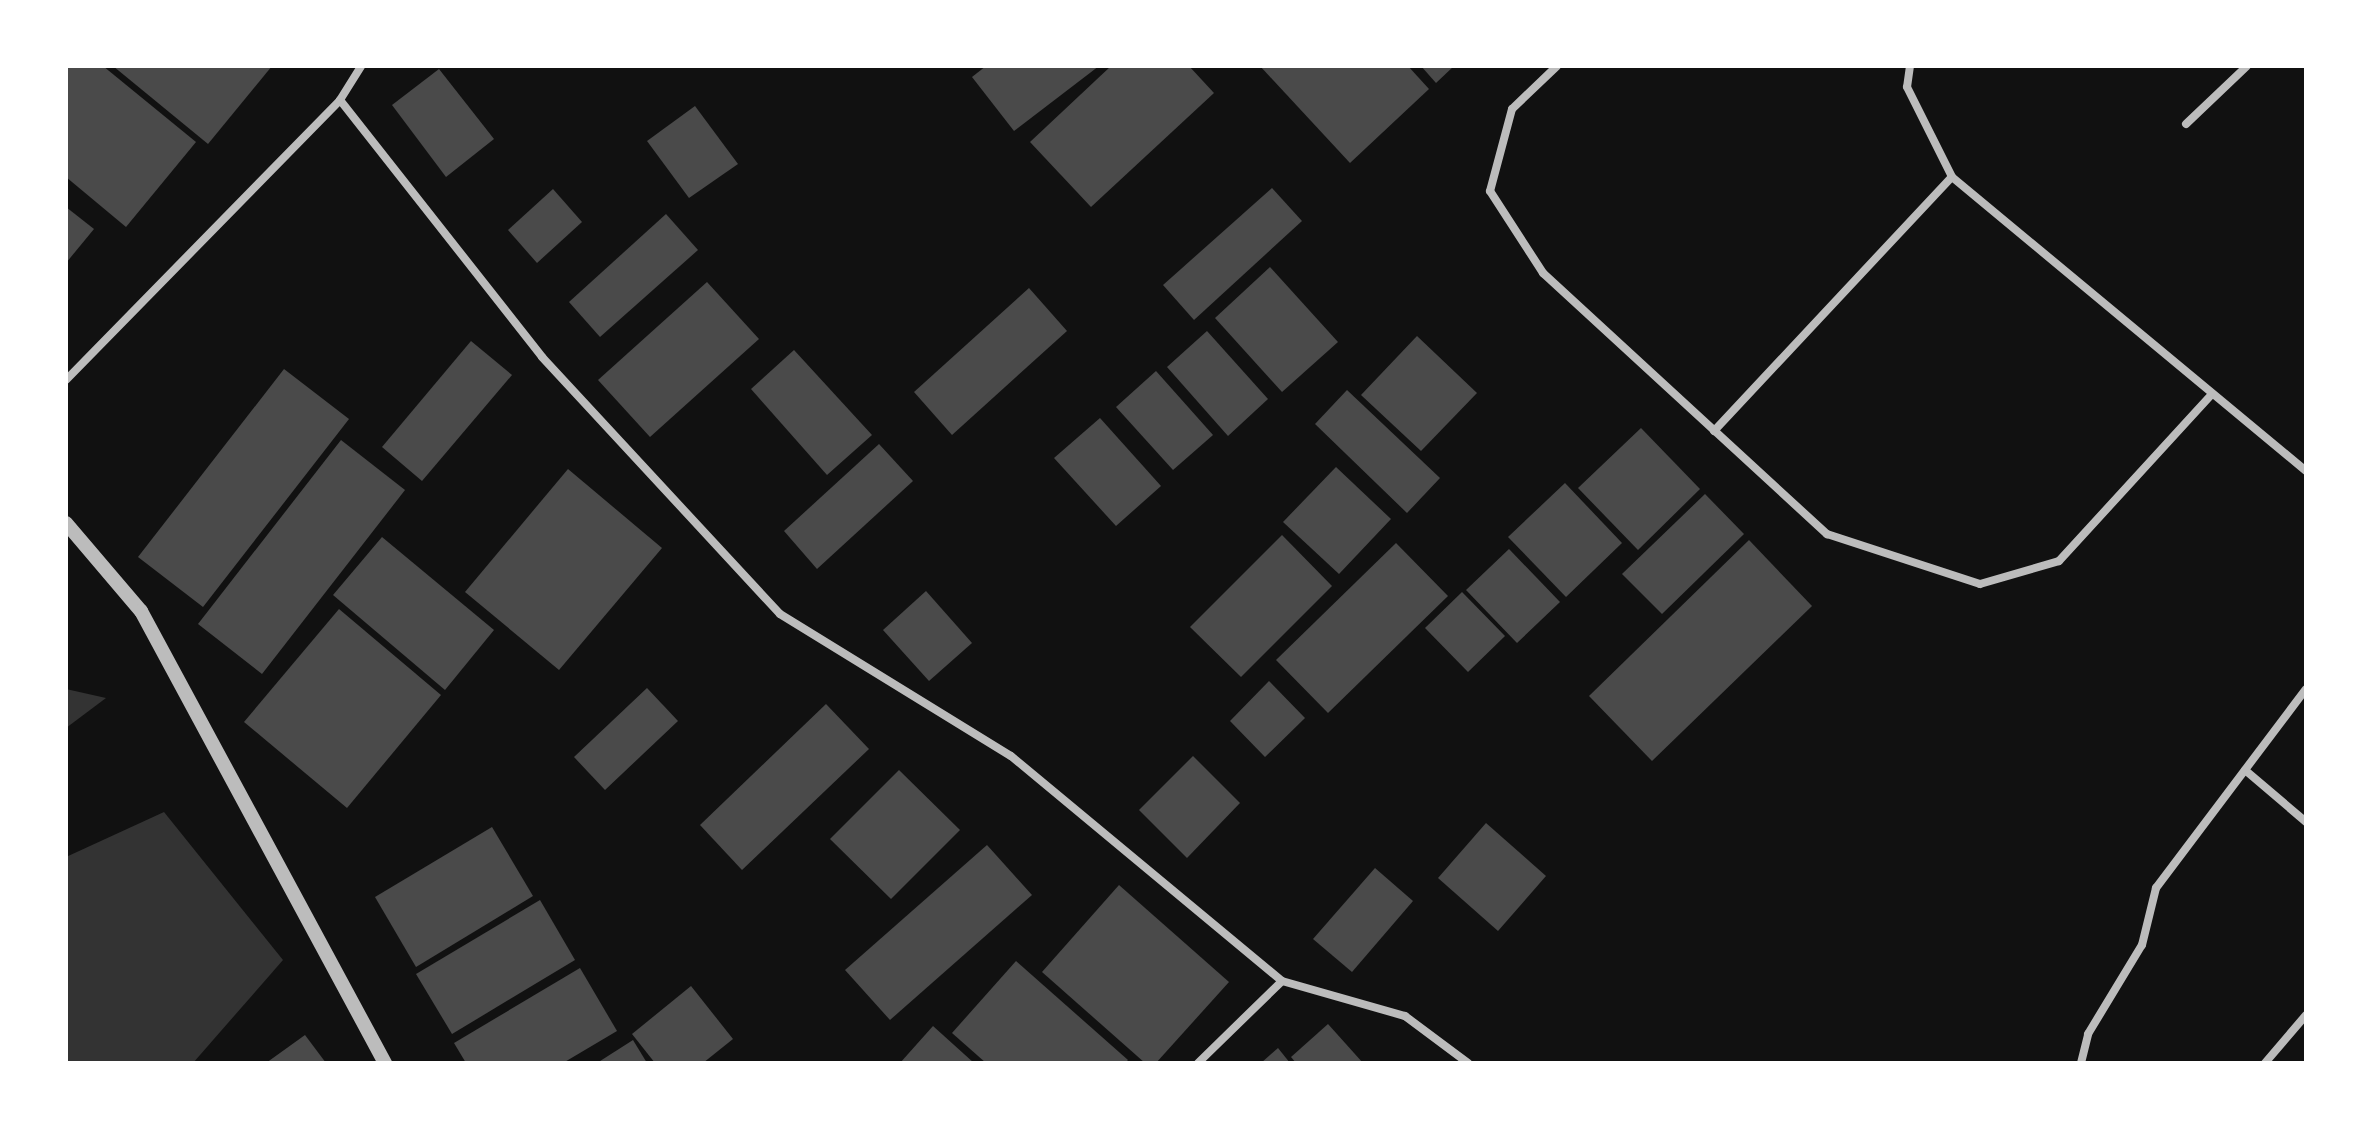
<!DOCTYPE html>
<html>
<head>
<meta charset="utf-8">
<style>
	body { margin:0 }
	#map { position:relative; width:2372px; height:1129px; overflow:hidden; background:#111; font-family:"Roboto Serif",serif }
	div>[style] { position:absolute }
	.water>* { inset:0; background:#333 }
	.building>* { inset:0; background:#4a4a4a }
	.minor>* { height:8px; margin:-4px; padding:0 4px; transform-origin:4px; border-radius:4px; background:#bcbcbc }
	.tertiary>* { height:14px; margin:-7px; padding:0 7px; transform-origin:7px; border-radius:7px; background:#bcbcbc }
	span { translate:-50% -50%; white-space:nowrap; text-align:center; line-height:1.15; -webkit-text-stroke:8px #fff; paint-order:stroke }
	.frame { position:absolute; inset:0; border:68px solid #fff; pointer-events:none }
</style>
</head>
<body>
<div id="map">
	<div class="water">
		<i style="clip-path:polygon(66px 689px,106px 698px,66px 728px)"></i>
		<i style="clip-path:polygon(164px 812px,283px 960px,193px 1063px,66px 1063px,66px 857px)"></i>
	</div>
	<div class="building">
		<i style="clip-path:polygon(66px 66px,103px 66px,196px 142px,126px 227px,66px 177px)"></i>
		<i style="clip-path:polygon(113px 66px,272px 66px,208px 144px)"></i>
		<i style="clip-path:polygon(986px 66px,1099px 66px,1014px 131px,972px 77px)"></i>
		<i style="clip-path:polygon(1111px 66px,1189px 66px,1214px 93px,1091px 207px,1030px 142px)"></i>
		<i style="clip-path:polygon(1260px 66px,1408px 66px,1429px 89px,1350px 163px)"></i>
		<i style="clip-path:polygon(1421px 66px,1454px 66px,1436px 83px)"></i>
		<i style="clip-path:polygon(439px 69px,494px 139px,446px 177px,392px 105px)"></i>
		<i style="clip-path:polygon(695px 106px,738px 164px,689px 198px,647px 141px)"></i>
		<i style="clip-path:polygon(1272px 188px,1302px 221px,1194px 320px,1163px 285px)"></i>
		<i style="clip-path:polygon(553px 189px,582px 222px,537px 263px,508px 230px)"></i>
		<i style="clip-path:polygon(66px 207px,94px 229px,66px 263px)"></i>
		<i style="clip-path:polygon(666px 214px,698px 250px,600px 337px,569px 302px)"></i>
		<i style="clip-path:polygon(1270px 267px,1338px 342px,1282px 392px,1215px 318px)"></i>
		<i style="clip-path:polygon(707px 282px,759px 339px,650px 437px,598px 380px)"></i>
		<i style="clip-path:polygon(1029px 288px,1067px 331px,952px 435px,914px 392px)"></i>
		<i style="clip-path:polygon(1207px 331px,1268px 399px,1228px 436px,1167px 367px)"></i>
		<i style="clip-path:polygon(1417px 336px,1477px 393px,1421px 451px,1361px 395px)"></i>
		<i style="clip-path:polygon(471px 341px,512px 375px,422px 481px,382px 447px)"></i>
		<i style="clip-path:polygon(794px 350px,872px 435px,827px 475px,751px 389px)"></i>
		<i style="clip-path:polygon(284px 369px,349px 419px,203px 607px,138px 557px)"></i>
		<i style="clip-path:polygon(1156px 371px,1213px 435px,1173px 470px,1116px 407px)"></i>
		<i style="clip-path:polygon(1347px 390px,1440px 478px,1407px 513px,1315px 424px)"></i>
		<i style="clip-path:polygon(1100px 418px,1161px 486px,1116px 526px,1054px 458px)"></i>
		<i style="clip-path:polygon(1641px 428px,1700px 489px,1638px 550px,1578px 488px)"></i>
		<i style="clip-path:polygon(341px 440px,405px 490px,262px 674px,198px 624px)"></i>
		<i style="clip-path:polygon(879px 444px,913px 481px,817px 569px,784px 531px)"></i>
		<i style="clip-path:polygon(1336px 467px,1391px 519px,1339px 574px,1283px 522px)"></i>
		<i style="clip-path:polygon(568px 469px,662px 548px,559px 670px,465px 592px)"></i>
		<i style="clip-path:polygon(1565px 483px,1622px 543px,1566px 597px,1508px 537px)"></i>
		<i style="clip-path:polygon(1705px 494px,1744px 534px,1662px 614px,1622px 574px)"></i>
		<i style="clip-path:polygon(1282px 535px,1332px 586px,1241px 677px,1190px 627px)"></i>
		<i style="clip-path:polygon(382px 537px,494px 630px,445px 690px,333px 595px)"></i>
		<i style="clip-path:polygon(1749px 540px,1812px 606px,1652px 761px,1589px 696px)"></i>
		<i style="clip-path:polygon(1396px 543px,1448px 596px,1328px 713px,1276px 660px)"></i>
		<i style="clip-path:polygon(1509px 549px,1560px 602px,1517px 643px,1466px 590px)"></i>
		<i style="clip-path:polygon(926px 591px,972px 643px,929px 681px,883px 630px)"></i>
		<i style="clip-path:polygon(1462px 592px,1505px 636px,1468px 672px,1425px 628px)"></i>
		<i style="clip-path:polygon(339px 609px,441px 695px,347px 808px,244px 722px)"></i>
		<i style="clip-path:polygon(1269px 681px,1305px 718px,1265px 757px,1230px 721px)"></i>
		<i style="clip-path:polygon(647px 688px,678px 721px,605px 790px,574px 757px)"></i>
		<i style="clip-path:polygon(826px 704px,869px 749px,742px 870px,700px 825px)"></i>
		<i style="clip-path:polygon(1193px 756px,1240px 803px,1187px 858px,1139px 810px)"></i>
		<i style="clip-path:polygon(899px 770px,960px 830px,891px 899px,830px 839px)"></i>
		<i style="clip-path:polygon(1486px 823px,1546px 876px,1498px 931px,1438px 878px)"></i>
		<i style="clip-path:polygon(492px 827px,533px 896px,416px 967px,375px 897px)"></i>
		<i style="clip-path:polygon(987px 845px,1032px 895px,890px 1020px,845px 970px)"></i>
		<i style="clip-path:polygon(1375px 868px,1413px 901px,1352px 972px,1313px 939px)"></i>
		<i style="clip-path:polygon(1119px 885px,1229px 982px,1156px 1063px,1145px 1063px,1042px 972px)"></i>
		<i style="clip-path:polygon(540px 900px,575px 960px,452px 1034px,416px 974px)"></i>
		<i style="clip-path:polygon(1016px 961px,1128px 1060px,1125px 1063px,986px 1063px,952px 1033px)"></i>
		<i style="clip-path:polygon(580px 968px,617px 1031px,563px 1063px,466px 1063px,454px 1043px)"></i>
		<i style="clip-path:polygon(691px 986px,733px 1039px,703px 1063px,655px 1063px,632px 1034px)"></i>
		<i style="clip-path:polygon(1328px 1024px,1363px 1063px,1296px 1063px,1291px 1057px)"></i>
		<i style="clip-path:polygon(933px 1026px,974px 1063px,900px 1063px)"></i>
		<i style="clip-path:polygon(305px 1035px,326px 1063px,266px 1063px)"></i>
		<i style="clip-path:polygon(633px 1040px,647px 1063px,597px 1063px)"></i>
		<i style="clip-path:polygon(1278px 1048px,1290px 1063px,1261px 1063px)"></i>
	</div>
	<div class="minor">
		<i style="left:1557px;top:66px;width:62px;rotate:136.3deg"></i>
		<i style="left:1512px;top:109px;width:85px;rotate:105deg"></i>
		<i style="left:1490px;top:191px;width:98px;rotate:57.1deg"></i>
		<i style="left:1543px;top:273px;width:386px;rotate:42.6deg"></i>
		<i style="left:1827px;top:534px;width:161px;rotate:18.1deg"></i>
		<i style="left:1980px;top:584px;width:82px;rotate:-16.2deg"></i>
		<i style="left:2059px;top:561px;width:226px;rotate:-47.5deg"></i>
		<i style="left:1910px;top:66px;width:21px;rotate:98deg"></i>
		<i style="left:1907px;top:87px;width:101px;rotate:63.4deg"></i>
		<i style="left:1952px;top:177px;width:460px;rotate:39.7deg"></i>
		<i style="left:340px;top:100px;width:327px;rotate:51.8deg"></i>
		<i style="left:542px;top:357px;width:350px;rotate:47.2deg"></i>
		<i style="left:780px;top:614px;width:271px;rotate:31.6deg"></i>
		<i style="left:1011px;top:756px;width:352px;rotate:39.7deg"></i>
		<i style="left:1282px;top:981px;width:128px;rotate:15.9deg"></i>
		<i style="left:1405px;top:1016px;width:79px;rotate:36.7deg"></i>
		<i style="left:2186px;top:124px;width:84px;rotate:-43.6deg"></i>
		<i style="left:66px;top:380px;width:392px;rotate:-45.6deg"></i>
		<i style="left:340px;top:100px;width:40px;rotate:-58deg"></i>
		<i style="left:1714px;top:431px;width:348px;rotate:-46.9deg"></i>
		<i style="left:2245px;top:770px;width:80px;rotate:40.4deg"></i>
		<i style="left:1198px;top:1063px;width:117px;rotate:-44.3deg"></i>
		<i style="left:2081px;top:1063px;width:30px;rotate:-76deg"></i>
		<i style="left:2088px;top:1034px;width:104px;rotate:-58.8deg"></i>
		<i style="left:2142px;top:945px;width:59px;rotate:-76.2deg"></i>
		<i style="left:2156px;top:888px;width:249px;rotate:-53deg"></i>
		<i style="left:2265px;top:1063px;width:63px;rotate:-49.5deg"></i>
	</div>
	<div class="tertiary">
		<i style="left:66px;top:523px;width:116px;rotate:49.6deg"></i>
		<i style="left:141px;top:611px;width:514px;rotate:61.64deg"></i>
	</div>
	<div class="frame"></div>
</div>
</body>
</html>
